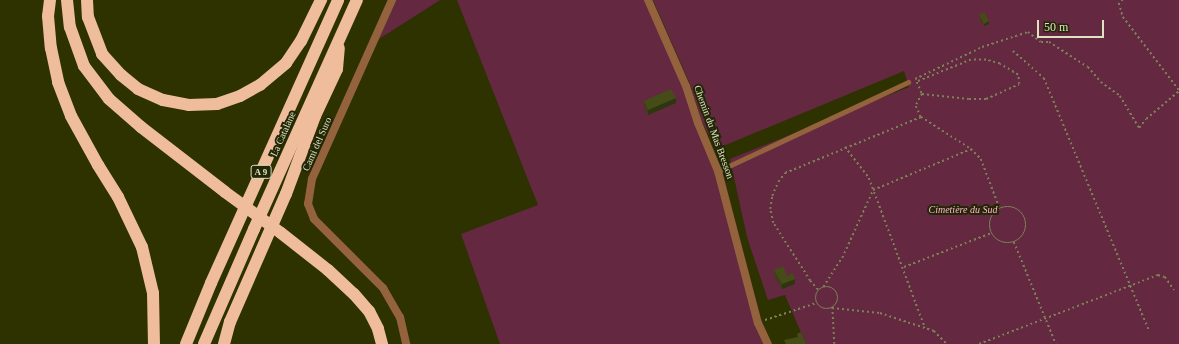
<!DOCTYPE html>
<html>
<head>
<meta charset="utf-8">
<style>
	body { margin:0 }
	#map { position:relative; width:1179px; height:344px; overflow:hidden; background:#2d3200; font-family:"Times New Roman",serif }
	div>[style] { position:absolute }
	.green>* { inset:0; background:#642841 }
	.path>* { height:1.5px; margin-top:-0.75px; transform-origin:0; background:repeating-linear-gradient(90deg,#7c8157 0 2px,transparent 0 5px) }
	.path>.ring { margin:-0.75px; padding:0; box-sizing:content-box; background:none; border:1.5px solid #7c8157; border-radius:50% }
	.lane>* { height:5px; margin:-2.5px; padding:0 2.5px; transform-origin:2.5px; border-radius:2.5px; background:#94623d }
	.street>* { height:8px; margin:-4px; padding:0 4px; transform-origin:4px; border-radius:4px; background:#94623d }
	.highway>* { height:12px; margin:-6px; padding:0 6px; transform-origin:6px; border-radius:6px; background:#efbd9b }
	.highway-bridge>* { height:12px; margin:-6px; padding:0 6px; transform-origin:6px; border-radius:6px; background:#efbd9b }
	.wall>* { inset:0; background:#3b4115 }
	.shaded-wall>* { inset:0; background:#303511 }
	.building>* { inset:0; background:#454c18 }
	span { translate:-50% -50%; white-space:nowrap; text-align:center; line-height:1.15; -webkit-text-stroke:4px #232706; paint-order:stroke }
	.shield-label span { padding:1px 3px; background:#232706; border:1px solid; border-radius:3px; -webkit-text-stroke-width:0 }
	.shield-label { font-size:9px; color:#dce2c2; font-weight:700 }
	.street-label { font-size:10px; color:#dce2c2 }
	.park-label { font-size:10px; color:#feb4ce; font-style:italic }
	.scale { position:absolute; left:1037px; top:20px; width:67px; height:18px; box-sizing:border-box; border:2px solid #dce2c2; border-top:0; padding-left:5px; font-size:12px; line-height:14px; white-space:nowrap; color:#dce2c2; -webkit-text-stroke:3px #232706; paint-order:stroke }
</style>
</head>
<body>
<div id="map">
	<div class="green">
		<i style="clip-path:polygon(396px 0,440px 0,379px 39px)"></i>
		<i style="clip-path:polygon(457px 0,644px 0,683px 87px,695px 125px,715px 173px,764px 344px,500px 344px,461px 234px,538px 205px)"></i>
		<i style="clip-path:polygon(653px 0,1179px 0,1179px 344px,806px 344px,785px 295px,768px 300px,747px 237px,730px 159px,909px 87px,904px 71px,716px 149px,702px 122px,690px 84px)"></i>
	</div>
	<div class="path">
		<i style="left:1123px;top:0;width:5px;rotate:143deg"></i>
		<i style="left:1119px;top:3px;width:15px;rotate:74deg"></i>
		<i style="left:1123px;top:17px;width:92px;rotate:52.5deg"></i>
		<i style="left:1013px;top:51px;width:41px;rotate:41.1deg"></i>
		<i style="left:1044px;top:78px;width:273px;rotate:67.4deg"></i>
		<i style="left:915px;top:79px;width:74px;rotate:-25.5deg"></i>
		<i style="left:982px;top:47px;width:48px;rotate:-18.1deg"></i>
		<i style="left:1028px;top:32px;width:16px;rotate:38deg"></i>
		<i style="left:1041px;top:42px;width:8px"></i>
		<i style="left:1049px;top:42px;width:46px;rotate:32.7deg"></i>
		<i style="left:1088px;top:67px;width:20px;rotate:49deg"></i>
		<i style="left:1101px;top:82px;width:24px;rotate:36deg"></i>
		<i style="left:1120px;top:96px;width:37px;rotate:59deg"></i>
		<i style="left:1139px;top:128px;width:11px;rotate:-52deg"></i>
		<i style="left:1146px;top:119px;width:43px;rotate:-40.3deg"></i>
		<i style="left:922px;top:94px;width:47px;rotate:6.1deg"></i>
		<i style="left:969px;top:99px;width:17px"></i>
		<i style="left:986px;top:99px;width:36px;rotate:-24deg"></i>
		<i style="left:1019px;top:84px;width:9px;rotate:-96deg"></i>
		<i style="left:1018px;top:75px;width:21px;rotate:-149deg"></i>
		<i style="left:1000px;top:64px;width:15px;rotate:-164deg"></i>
		<i style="left:986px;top:60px;width:15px;rotate:180deg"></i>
		<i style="left:971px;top:60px;width:58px;rotate:157.8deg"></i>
		<i style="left:917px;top:82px;width:13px;rotate:67deg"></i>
		<i style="left:922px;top:94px;width:13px;rotate:117deg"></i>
		<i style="left:916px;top:106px;width:12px;rotate:66deg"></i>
		<i style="left:921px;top:117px;width:59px;rotate:32.6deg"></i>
		<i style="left:971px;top:149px;width:14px;rotate:45deg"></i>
		<i style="left:981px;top:159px;width:53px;rotate:69.2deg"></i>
		<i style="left:845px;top:147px;width:39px;rotate:52deg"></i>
		<i style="left:869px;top:178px;width:160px;rotate:69.5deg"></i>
		<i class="ring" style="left:990px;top:207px;width:34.5px;height:34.5px"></i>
		<i style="left:1014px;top:242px;width:110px;rotate:67.6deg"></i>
		<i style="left:904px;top:267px;width:93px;rotate:-21.3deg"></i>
		<i class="ring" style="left:816px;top:287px;width:20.5px;height:20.5px"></i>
		<i style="left:823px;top:287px;width:35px;rotate:-57deg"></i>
		<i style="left:842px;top:258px;width:75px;rotate:-65.5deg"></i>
		<i style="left:873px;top:190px;width:106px;rotate:-22.7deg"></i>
		<i style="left:818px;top:290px;width:12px;rotate:-132deg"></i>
		<i style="left:810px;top:281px;width:69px;rotate:-122.5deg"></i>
		<i style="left:773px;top:223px;width:14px;rotate:-102deg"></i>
		<i style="left:770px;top:209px;width:13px;rotate:-81deg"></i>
		<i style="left:772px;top:196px;width:15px;rotate:-67deg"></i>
		<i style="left:778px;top:182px;width:11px;rotate:-52deg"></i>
		<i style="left:785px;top:173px;width:147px;rotate:-22.4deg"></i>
		<i style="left:765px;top:320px;width:54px;rotate:-18.4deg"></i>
		<i style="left:834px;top:344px;width:36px;rotate:-93deg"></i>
		<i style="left:832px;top:308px;width:48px;rotate:5.9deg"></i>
		<i style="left:880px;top:313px;width:57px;rotate:18.4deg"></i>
		<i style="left:934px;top:331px;width:18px;rotate:45deg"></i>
		<i style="left:979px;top:344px;width:192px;rotate:-21.1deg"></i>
		<i style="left:1158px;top:275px;width:7px;rotate:16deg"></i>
		<i style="left:1165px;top:277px;width:16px;rotate:55deg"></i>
	</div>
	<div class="lane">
		<i style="left:718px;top:171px;width:210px;rotate:-25.1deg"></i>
	</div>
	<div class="street">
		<i style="left:392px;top:0;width:196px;rotate:114.1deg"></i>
		<i style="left:312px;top:179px;width:25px;rotate:99deg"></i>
		<i style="left:308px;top:204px;width:16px;rotate:68deg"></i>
		<i style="left:314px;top:219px;width:98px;rotate:45deg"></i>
		<i style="left:383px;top:288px;width:34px;rotate:60deg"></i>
		<i style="left:400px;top:317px;width:28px;rotate:77deg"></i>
		<i style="left:648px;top:0;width:94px;rotate:66.2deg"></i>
		<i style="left:686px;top:86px;width:39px;rotate:72deg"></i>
		<i style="left:698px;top:123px;width:52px;rotate:67.4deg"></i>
		<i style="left:718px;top:171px;width:157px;rotate:75.3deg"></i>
		<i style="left:758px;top:323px;width:23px;rotate:65deg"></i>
	</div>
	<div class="highway">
		<i style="left:50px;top:0;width:16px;rotate:97deg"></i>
		<i style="left:48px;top:16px;width:32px;rotate:85deg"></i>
		<i style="left:51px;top:48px;width:35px;rotate:78deg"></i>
		<i style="left:58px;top:82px;width:36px;rotate:69deg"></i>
		<i style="left:71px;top:116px;width:56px;rotate:61.1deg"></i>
		<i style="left:98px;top:165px;width:38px;rotate:58deg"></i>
		<i style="left:118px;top:197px;width:55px;rotate:64.4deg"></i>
		<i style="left:142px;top:247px;width:47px;rotate:76.6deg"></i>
		<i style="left:153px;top:293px;width:51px;rotate:88.9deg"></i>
		<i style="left:67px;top:0;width:27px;rotate:84deg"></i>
		<i style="left:70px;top:27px;width:41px;rotate:70.3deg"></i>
		<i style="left:84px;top:66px;width:41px;rotate:52.9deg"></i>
		<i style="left:109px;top:99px;width:43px;rotate:41.2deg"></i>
		<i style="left:141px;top:127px;width:106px;rotate:37.7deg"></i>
		<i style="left:87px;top:0;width:17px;rotate:87deg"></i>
		<i style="left:88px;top:17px;width:40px;rotate:69deg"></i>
		<i style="left:102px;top:54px;width:28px;rotate:48deg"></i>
		<i style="left:121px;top:75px;width:22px;rotate:39deg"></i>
		<i style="left:138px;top:89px;width:27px;rotate:24deg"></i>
		<i style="left:163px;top:100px;width:26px;rotate:11deg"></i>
		<i style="left:189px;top:105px;width:28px;rotate:-2deg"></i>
		<i style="left:217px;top:104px;width:24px;rotate:-19deg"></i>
		<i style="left:240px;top:96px;width:23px;rotate:-29deg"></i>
		<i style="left:260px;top:85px;width:34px;rotate:-40deg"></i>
		<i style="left:286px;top:63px;width:27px;rotate:-56deg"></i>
		<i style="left:301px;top:41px;width:46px;rotate:-64deg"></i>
		<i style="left:281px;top:233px;width:60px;rotate:38.2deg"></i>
		<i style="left:328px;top:270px;width:35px;rotate:43deg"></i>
		<i style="left:354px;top:294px;width:23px;rotate:49deg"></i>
		<i style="left:369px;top:311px;width:20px;rotate:63deg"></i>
		<i style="left:378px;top:329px;width:16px;rotate:75deg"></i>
		<i style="left:186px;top:344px;width:66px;rotate:-67.7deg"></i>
		<i style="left:211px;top:283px;width:310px;rotate:-65.8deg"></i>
		<i style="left:204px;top:344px;width:125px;rotate:-66.5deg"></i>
		<i style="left:254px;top:229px;width:251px;rotate:-65.8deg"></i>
		<i style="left:224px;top:344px;width:23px;rotate:-75deg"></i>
		<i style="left:230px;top:322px;width:140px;rotate:-66.4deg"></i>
		<i style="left:286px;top:194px;width:83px;rotate:-69.6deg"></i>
		<i style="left:315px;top:116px;width:52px;rotate:-64.9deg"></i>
		<i style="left:337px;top:69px;width:21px;rotate:-85deg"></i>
	</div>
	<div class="highway-bridge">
		<i style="left:225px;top:192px;width:69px;rotate:36.2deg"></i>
	</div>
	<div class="wall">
		<i style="clip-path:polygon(979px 15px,989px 24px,984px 26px,979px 17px)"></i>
		<i style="clip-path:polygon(644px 101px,676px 103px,648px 115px,644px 106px)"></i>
		<i style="clip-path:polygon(774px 270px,787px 276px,795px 284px,782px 289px,774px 275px)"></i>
	</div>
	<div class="shaded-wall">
		<i style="clip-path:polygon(989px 21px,989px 24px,984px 26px,984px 24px)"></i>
		<i style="clip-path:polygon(676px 98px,676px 103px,648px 115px,648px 110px)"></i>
		<i style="clip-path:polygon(795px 279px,795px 284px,782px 289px,782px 284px)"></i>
	</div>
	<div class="building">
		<i style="clip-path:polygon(984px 12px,989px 21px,984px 24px,979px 15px)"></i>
		<i style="clip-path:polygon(671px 89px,676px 98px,648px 110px,644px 101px)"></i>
		<i style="clip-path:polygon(783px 266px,787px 276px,793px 273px,795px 279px,782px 284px,774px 270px)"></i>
		<i style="clip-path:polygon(801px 332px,806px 344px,786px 344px,784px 340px,798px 337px,797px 334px)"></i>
	</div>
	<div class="shield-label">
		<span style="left:261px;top:172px">A 9</span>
	</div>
	<div class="street-label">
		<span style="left:714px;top:132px;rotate:70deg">Chemin du Mas Bresson</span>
		<span style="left:283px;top:134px;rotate:-66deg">La Catalane</span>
		<span style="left:317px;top:144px;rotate:-66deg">Cami del Suro</span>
	</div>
	<div class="park-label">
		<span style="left:963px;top:210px">Cimetière du Sud</span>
	</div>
	<div class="scale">50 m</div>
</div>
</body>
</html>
